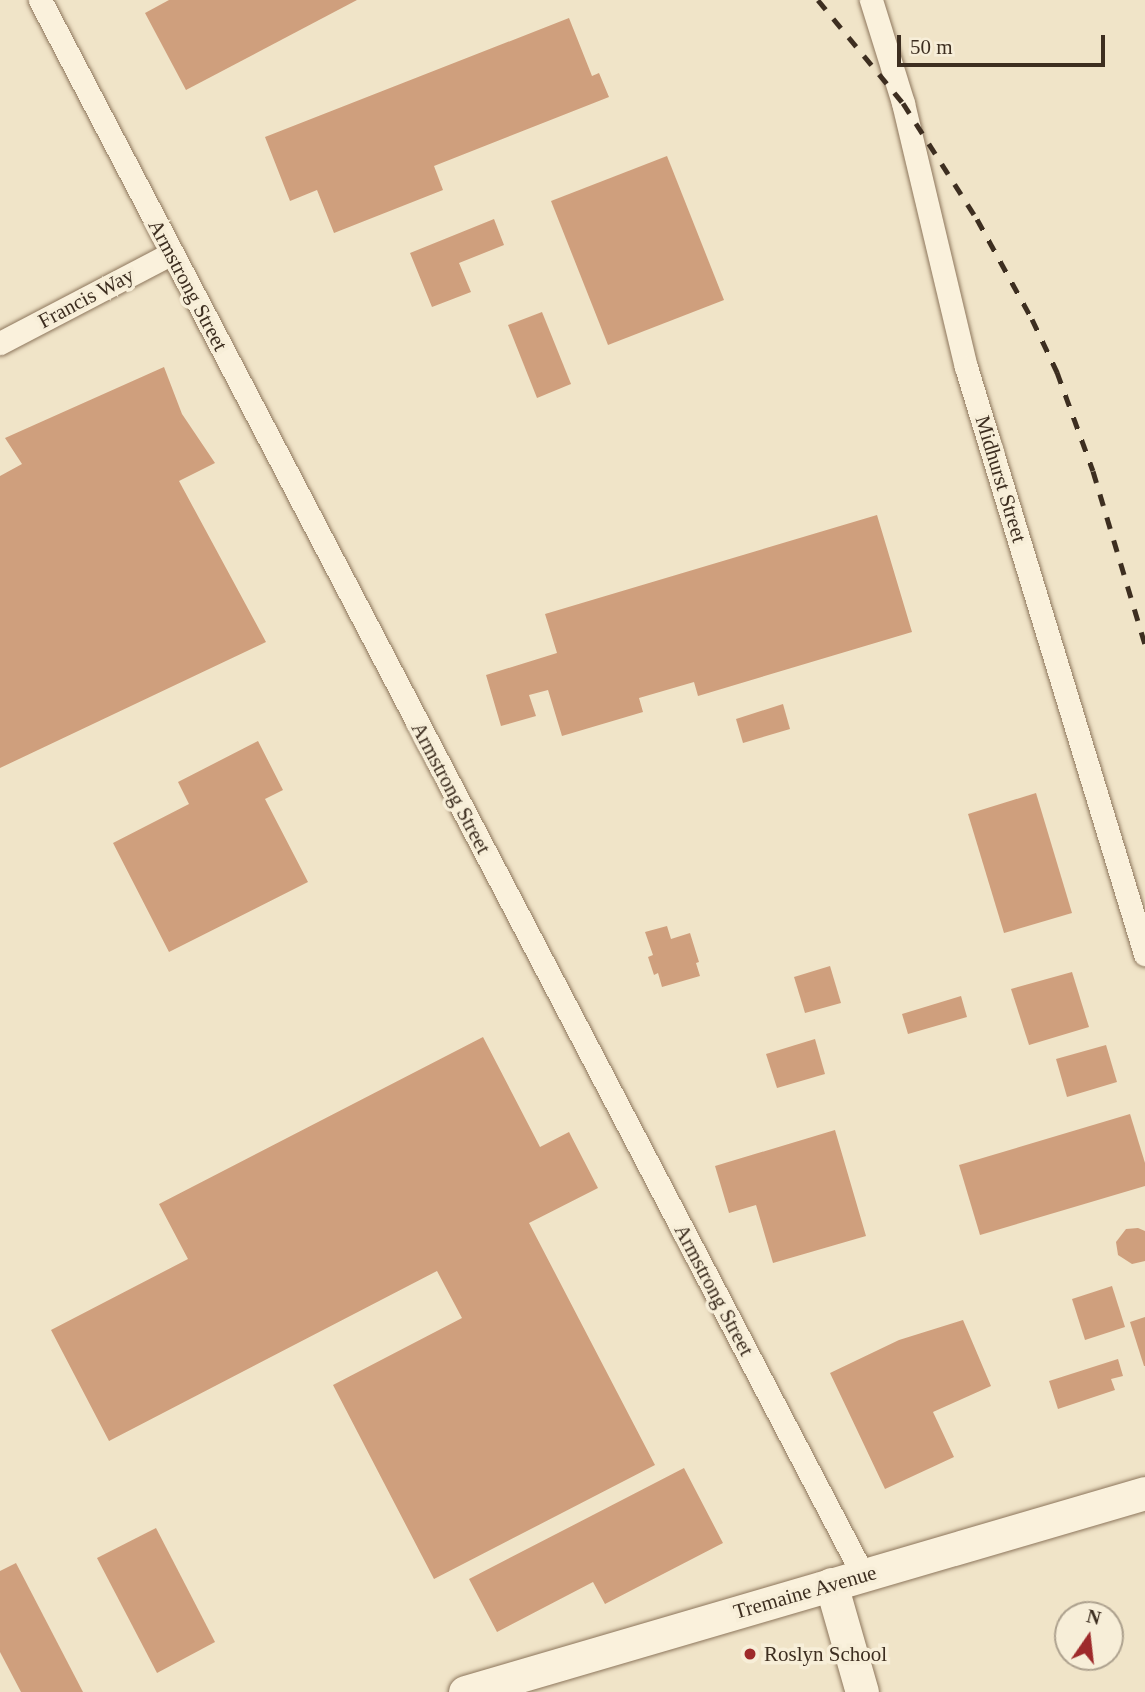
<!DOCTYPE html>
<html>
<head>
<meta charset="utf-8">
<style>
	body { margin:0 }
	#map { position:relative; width:1145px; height:1692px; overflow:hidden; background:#f0e4c8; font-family:Georgia,serif }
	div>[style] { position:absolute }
	.building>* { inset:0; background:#cf9f7d }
	.roads { filter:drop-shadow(0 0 2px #8d765c) drop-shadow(0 0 2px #8d765c) }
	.street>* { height:23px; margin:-11.5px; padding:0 11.5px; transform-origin:11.5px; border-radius:11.5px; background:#faf1dc }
	.secondary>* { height:33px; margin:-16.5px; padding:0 16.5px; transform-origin:16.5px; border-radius:16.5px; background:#faf1dc }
	.rail>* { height:5px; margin-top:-2.5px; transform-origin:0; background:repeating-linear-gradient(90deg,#3d2e20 0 12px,transparent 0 24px) }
	.dots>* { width:19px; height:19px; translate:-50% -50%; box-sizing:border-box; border:4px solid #f7eed8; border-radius:50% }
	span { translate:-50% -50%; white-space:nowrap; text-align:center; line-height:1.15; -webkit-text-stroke:7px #f7eed8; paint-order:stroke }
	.street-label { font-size:21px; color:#3d2e20 }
	.poi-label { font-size:21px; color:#3d2e20 }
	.left { translate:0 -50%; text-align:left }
	.north { position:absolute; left:1054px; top:1601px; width:70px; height:70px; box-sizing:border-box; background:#f7eed8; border:2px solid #ada18e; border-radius:50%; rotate:14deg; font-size:19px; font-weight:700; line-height:28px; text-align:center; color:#3d2e20 }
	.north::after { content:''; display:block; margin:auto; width:24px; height:32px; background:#9e2a2b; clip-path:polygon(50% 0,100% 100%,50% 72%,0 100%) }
	.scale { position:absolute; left:897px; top:35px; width:208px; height:32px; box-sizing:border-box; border:4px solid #3d2e20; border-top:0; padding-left:9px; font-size:21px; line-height:24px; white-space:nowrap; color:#3d2e20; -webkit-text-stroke:5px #f7eed8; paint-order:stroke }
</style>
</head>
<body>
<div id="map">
	<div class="building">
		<i style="clip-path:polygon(169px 0,357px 0,186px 90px,145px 13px)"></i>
		<i style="clip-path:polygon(569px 18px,592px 76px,599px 73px,609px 97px,434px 166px,443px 190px,334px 233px,317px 190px,290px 201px,265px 137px)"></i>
		<i style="clip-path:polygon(667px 156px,724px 300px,608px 345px,551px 201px)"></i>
		<i style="clip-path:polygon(494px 219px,504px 245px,459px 263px,471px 292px,432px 307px,410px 253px)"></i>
		<i style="clip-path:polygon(542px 312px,571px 384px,537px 398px,508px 325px)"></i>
		<i style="clip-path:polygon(164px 367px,182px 414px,215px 463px,179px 481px,266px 642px,0 768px,0 476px,22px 464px,5px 438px)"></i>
		<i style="clip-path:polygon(877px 515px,912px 632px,698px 696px,694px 682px,639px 698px,643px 712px,562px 736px,548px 690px,529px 695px,536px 716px,501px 726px,486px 675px,557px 653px,545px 614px)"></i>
		<i style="clip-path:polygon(783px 704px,790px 729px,743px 743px,736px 719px)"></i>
		<i style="clip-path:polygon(258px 741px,283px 790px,265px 799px,308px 882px,169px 952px,113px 843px,189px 804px,178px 782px)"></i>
		<i style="clip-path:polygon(1036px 793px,1072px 913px,1004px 933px,968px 814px)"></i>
		<i style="clip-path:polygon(667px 926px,671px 939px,690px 933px,699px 962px,696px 963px,700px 976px,662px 987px,658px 973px,654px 975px,648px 957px,653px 955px,645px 932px)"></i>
		<i style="clip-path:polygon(830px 966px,841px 1003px,805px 1013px,794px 977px)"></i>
		<i style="clip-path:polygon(1072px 972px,1089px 1027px,1029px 1045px,1011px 989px)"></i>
		<i style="clip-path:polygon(961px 996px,967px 1017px,908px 1034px,902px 1014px)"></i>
		<i style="clip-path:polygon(483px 1037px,540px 1147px,569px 1132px,598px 1188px,529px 1223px,655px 1465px,434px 1579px,333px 1385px,462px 1318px,437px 1271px,109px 1441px,51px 1330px,188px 1259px,159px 1204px)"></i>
		<i style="clip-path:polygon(815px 1039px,825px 1074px,777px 1088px,766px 1054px)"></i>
		<i style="clip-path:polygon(1106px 1045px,1117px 1082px,1067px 1097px,1056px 1059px)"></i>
		<i style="clip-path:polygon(1130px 1114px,1145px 1163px,1145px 1186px,980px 1235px,959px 1165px)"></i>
		<i style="clip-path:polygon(835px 1130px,866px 1236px,773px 1263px,756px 1205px,729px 1213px,715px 1166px)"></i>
		<i style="clip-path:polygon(1138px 1228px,1145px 1231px,1145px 1261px,1132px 1264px,1118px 1255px,1116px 1242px,1126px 1229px)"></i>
		<i style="clip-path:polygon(1112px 1286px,1125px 1327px,1085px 1340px,1072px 1299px)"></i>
		<i style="clip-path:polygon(1145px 1317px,1145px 1366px,1144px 1366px,1130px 1322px)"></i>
		<i style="clip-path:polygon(963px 1320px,991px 1386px,933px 1412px,954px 1457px,885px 1489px,830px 1373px,899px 1340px)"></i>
		<i style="clip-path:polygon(1118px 1359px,1123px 1376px,1111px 1379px,1115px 1390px,1058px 1409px,1049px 1381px)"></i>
		<i style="clip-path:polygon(684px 1468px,723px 1543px,605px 1604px,593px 1582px,497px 1632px,469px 1579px)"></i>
		<i style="clip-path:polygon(156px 1528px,215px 1642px,157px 1673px,97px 1558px)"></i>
		<i style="clip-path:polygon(16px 1563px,83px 1692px,21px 1692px,0 1652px,0 1571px)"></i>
	</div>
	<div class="roads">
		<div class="street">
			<i style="left:40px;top:0;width:1777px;rotate:62.41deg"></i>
			<i style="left:871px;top:0;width:108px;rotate:72.7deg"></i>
			<i style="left:903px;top:103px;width:271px;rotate:76.6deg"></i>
			<i style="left:966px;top:367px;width:614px;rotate:73.04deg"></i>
			<i style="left:0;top:343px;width:194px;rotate:-27.6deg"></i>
		</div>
		<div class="secondary">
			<i style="left:831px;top:1584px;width:112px;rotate:74deg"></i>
			<i style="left:465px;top:1692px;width:709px;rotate:-16.31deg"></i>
		</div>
	</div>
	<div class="rail">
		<i style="left:818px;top:0;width:134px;rotate:50.5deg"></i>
		<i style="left:903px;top:103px;width:138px;rotate:57.5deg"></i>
		<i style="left:977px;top:219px;width:114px;rotate:61.2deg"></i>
		<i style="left:1032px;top:319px;width:59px;rotate:64.7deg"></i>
		<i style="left:1057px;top:372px;width:105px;rotate:70deg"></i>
		<i style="left:1093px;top:471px;width:181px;rotate:73.3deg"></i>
	</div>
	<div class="dots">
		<i style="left:750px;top:1654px;background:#9e2a2b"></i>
	</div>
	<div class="street-label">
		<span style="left:188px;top:285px;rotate:62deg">Armstrong Street</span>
		<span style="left:86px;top:298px;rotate:-28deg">Francis Way</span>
		<span style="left:1001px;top:479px;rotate:73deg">Midhurst Street</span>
		<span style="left:451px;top:788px;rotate:62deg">Armstrong Street</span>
		<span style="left:714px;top:1290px;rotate:62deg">Armstrong Street</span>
		<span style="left:805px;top:1592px;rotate:-16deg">Tremaine Avenue</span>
	</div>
	<div class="poi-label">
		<span class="left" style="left:764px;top:1654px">Roslyn School</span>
	</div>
	<div class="north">N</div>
	<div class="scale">50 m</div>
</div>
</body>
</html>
